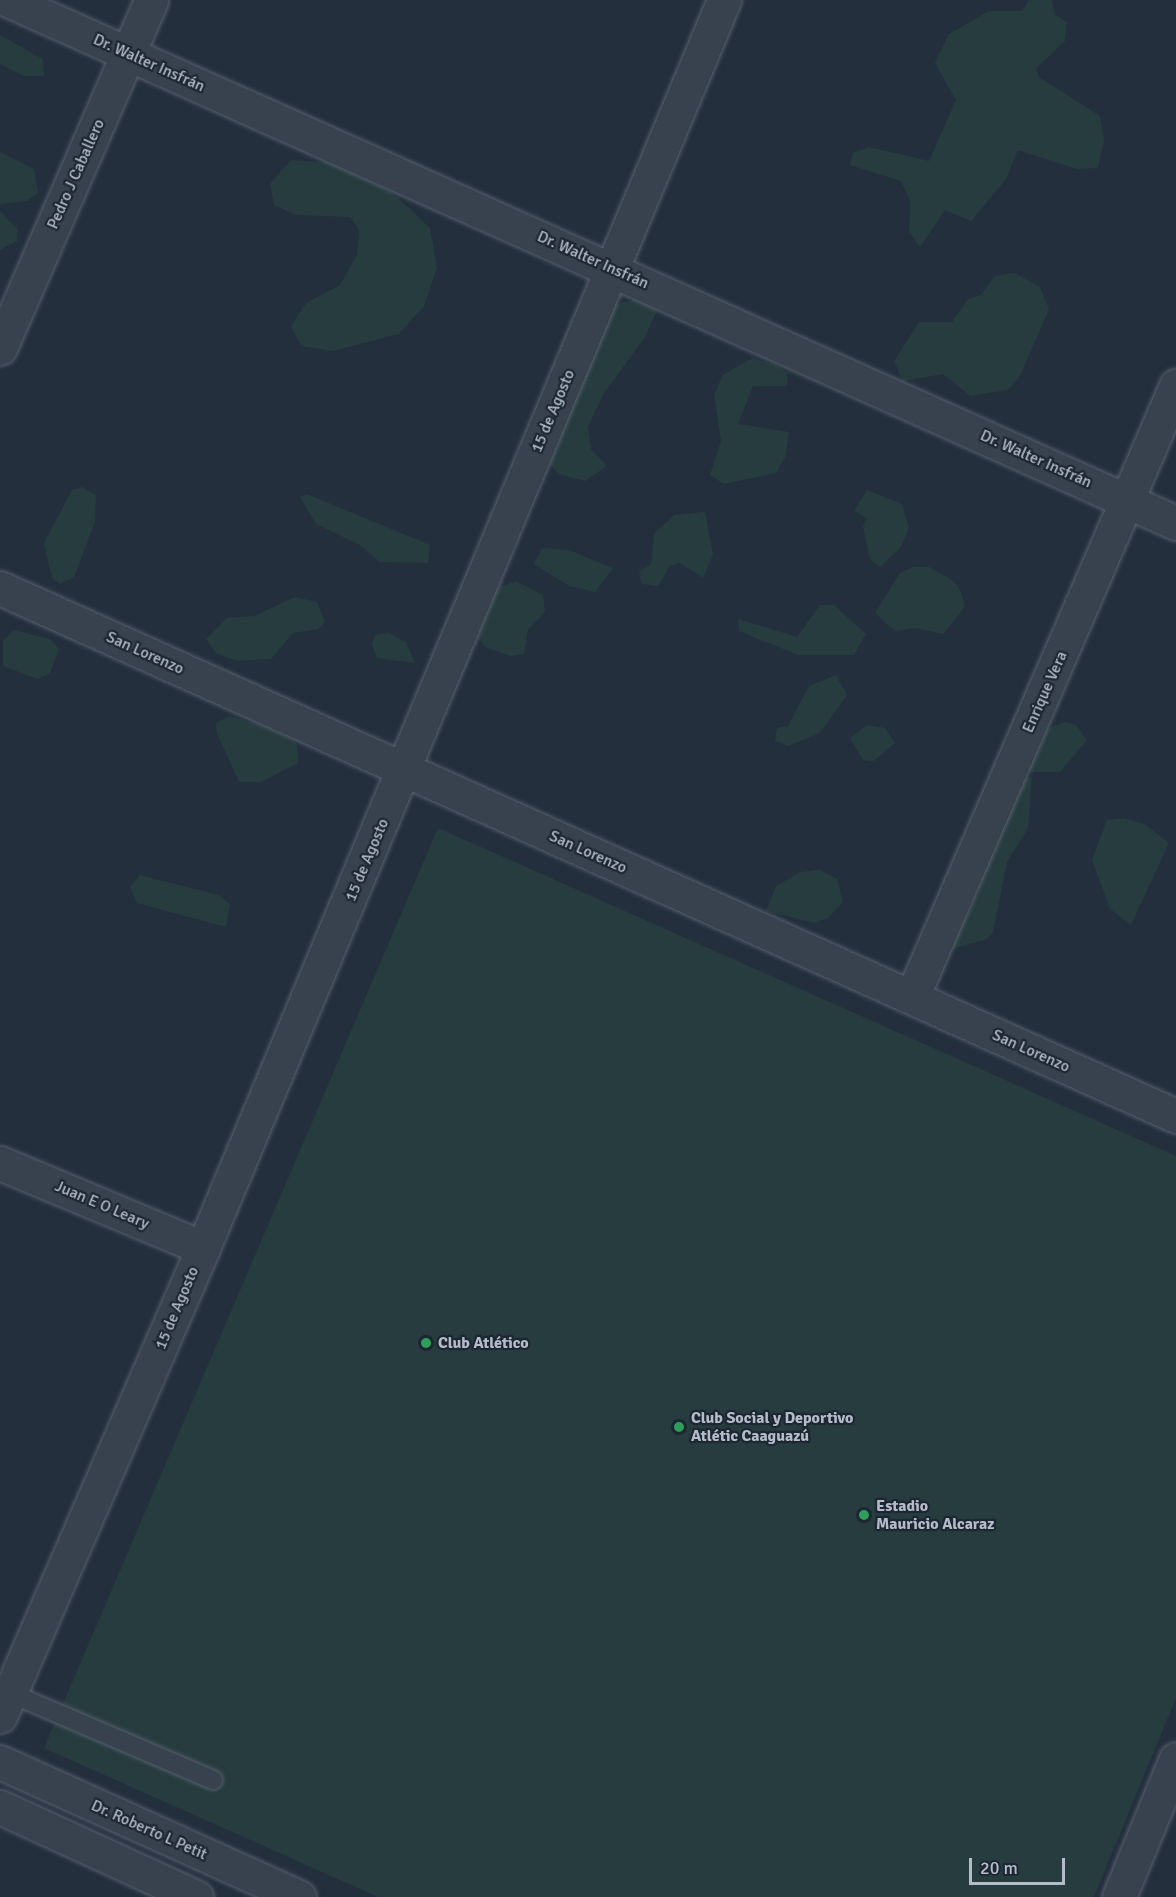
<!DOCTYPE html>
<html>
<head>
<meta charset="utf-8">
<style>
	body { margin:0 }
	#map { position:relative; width:1176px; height:1897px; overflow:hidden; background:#242f3e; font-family:Signika,sans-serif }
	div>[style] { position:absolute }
	.green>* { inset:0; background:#263c3f }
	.roads { filter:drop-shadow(0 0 2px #565f6c) drop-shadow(0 0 2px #565f6c) }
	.service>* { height:18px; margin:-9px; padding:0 9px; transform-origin:9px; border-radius:9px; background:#38414e }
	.minor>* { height:33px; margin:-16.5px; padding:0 16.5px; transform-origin:16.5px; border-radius:16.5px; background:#38414e }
	.dots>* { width:16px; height:16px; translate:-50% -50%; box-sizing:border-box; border:3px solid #1d2633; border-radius:50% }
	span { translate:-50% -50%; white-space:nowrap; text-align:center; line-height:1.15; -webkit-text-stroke:4.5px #1d2633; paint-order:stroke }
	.street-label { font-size:16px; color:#b4bcc9 }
	.poi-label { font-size:16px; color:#b4bcc9; font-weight:700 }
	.left { translate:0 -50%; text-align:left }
	.scale { position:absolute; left:969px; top:1858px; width:96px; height:27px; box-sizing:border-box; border:3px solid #b4bcc9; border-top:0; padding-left:8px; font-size:18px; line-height:21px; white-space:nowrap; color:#b4bcc9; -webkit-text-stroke:4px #1d2633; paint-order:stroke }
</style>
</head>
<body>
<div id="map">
	<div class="green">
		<i style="clip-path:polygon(1029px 0,1052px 0,1055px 15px,1067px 22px,1065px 41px,1036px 68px,1039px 77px,1100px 116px,1104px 140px,1098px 168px,1077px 169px,1018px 150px,1006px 179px,971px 221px,945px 210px,920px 247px,909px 232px,910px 201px,901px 181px,850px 165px,853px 153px,869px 147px,929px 161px,956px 100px,935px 63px,949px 34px,989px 11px,1022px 11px)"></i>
		<i style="clip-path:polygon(0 35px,43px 59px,44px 76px,24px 76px,0 64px)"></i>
		<i style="clip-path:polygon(0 152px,34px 169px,38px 193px,27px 201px,0 204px)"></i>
		<i style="clip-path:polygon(291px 160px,335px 163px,393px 193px,430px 228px,437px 268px,424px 306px,399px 334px,333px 351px,301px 346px,291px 326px,306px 303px,340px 285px,357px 255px,359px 230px,350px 217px,296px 215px,274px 205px,270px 184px)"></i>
		<i style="clip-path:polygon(0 211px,18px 230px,17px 241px,0 250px)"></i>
		<i style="clip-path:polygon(1014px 273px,1040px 287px,1049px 309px,1019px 378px,1007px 390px,970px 396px,943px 374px,903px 381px,894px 361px,919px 322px,952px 322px,968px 299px,981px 295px,995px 276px)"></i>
		<i style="clip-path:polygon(649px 297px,656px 313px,645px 337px,603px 395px,588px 427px,591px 449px,607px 466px,585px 481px,558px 474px,546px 459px,608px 306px)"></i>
		<i style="clip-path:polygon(752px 358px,777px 365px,787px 373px,787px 386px,753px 386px,738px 424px,789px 432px,786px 456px,776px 473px,724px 484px,710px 475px,721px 441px,714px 394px,723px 375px)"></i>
		<i style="clip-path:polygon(82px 487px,96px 495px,95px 522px,74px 577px,60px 584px,52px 578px,44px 543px,72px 490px)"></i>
		<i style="clip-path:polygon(867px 490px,902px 504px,909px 528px,901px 547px,880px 567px,870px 560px,863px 526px,867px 518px,854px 511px)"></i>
		<i style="clip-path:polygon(307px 494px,430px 545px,428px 563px,380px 562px,360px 545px,316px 524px,300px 497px)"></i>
		<i style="clip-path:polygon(705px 512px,713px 555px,703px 578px,680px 563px,670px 566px,658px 586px,642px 584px,639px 572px,651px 564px,654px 534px,674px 515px)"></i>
		<i style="clip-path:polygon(542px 548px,569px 550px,613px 568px,595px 592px,569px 586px,534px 564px)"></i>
		<i style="clip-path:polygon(913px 567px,929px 567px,954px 581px,961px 592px,965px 607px,943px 634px,916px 628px,895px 631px,875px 613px,900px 573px)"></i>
		<i style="clip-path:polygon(516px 581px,543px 595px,545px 612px,528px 629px,524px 654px,510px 656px,485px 647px,474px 634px,486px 592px)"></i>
		<i style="clip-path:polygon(295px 597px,317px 602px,325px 622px,318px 629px,293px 633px,271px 659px,238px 661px,217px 654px,206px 639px,227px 618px,254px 616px)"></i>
		<i style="clip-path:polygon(820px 605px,834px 605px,866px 634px,854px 655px,798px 655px,739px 631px,738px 619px,797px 637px)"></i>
		<i style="clip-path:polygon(13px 630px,50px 639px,59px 649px,50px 673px,38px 679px,3px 666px,3px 641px)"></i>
		<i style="clip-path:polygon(388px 633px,406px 642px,415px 663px,377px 658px,372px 645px,375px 635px)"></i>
		<i style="clip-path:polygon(836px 675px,847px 695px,820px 733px,788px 746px,775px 741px,777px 728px,788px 726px,809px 686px)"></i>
		<i style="clip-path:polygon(229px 716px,271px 728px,297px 744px,298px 763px,261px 782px,239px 782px,217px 733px,216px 723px)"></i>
		<i style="clip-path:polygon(1066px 722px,1076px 725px,1087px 740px,1060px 772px,1031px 772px,1023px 755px,1050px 727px)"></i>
		<i style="clip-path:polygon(867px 725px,885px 728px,895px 743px,874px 761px,863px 760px,850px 738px)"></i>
		<i style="clip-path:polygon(1032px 776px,1028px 828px,1007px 862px,993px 932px,987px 939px,948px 950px,953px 926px,969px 914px,980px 890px,985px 844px,1007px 788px)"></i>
		<i style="clip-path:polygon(1124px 818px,1146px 825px,1169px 843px,1131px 925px,1110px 909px,1092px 860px,1107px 820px)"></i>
		<i style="clip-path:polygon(438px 828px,1176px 1156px,1176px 1698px,1094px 1897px,378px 1897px,44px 1748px)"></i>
		<i style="clip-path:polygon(820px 870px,837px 879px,843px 902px,828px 918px,814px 923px,766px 911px,776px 886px,800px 872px)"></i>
		<i style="clip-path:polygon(140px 875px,218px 895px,230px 904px,226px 927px,137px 903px,130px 887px)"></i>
	</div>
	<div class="roads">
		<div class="service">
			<i style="left:10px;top:1693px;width:221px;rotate:23.2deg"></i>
		</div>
		<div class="minor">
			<i style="left:8px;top:0;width:1280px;rotate:24.12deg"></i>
			<i style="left:0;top:348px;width:379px;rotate:-66.5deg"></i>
			<i style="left:0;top:588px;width:1289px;rotate:24.18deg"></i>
			<i style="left:912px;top:997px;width:666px;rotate:-66.63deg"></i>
			<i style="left:0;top:1163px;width:220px;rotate:22.7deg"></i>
			<i style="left:0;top:1716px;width:510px;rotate:-66.55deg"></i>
			<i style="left:203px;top:1248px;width:1352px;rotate:-67.34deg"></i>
			<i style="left:0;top:1762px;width:328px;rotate:24.3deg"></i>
			<i style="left:0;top:1807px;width:216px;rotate:24.7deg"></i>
			<i style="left:1119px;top:1897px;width:149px;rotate:-67.6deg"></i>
		</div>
	</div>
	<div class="dots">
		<i style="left:426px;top:1343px;background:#2e9e5b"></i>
		<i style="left:679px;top:1427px;background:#2e9e5b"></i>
		<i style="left:864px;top:1515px;background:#2e9e5b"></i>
	</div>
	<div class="street-label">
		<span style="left:149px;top:63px;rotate:24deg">Dr. Walter Insfrán</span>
		<span style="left:76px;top:174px;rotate:-66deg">Pedro J Caballero</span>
		<span style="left:593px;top:260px;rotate:24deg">Dr. Walter Insfrán</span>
		<span style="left:553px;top:411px;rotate:-67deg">15 de Agosto</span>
		<span style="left:1036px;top:459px;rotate:24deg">Dr. Walter Insfrán</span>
		<span style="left:145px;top:653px;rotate:24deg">San Lorenzo</span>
		<span style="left:1045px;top:692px;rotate:-66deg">Enrique Vera</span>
		<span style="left:588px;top:852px;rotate:24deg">San Lorenzo</span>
		<span style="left:367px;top:860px;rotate:-67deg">15 de Agosto</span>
		<span style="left:1031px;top:1051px;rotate:24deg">San Lorenzo</span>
		<span style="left:102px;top:1205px;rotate:23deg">Juan E O Leary</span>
		<span style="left:177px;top:1308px;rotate:-67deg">15 de Agosto</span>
		<span style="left:149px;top:1830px;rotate:24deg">Dr. Roberto L Petit</span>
	</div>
	<div class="poi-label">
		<span class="left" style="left:438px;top:1343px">Club Atlético</span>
		<span class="left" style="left:691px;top:1427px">Club Social y Deportivo<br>Atlétic Caaguazú</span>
		<span class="left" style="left:876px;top:1515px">Estadio<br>Mauricio Alcaraz</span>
	</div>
	<div class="scale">20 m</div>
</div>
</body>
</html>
